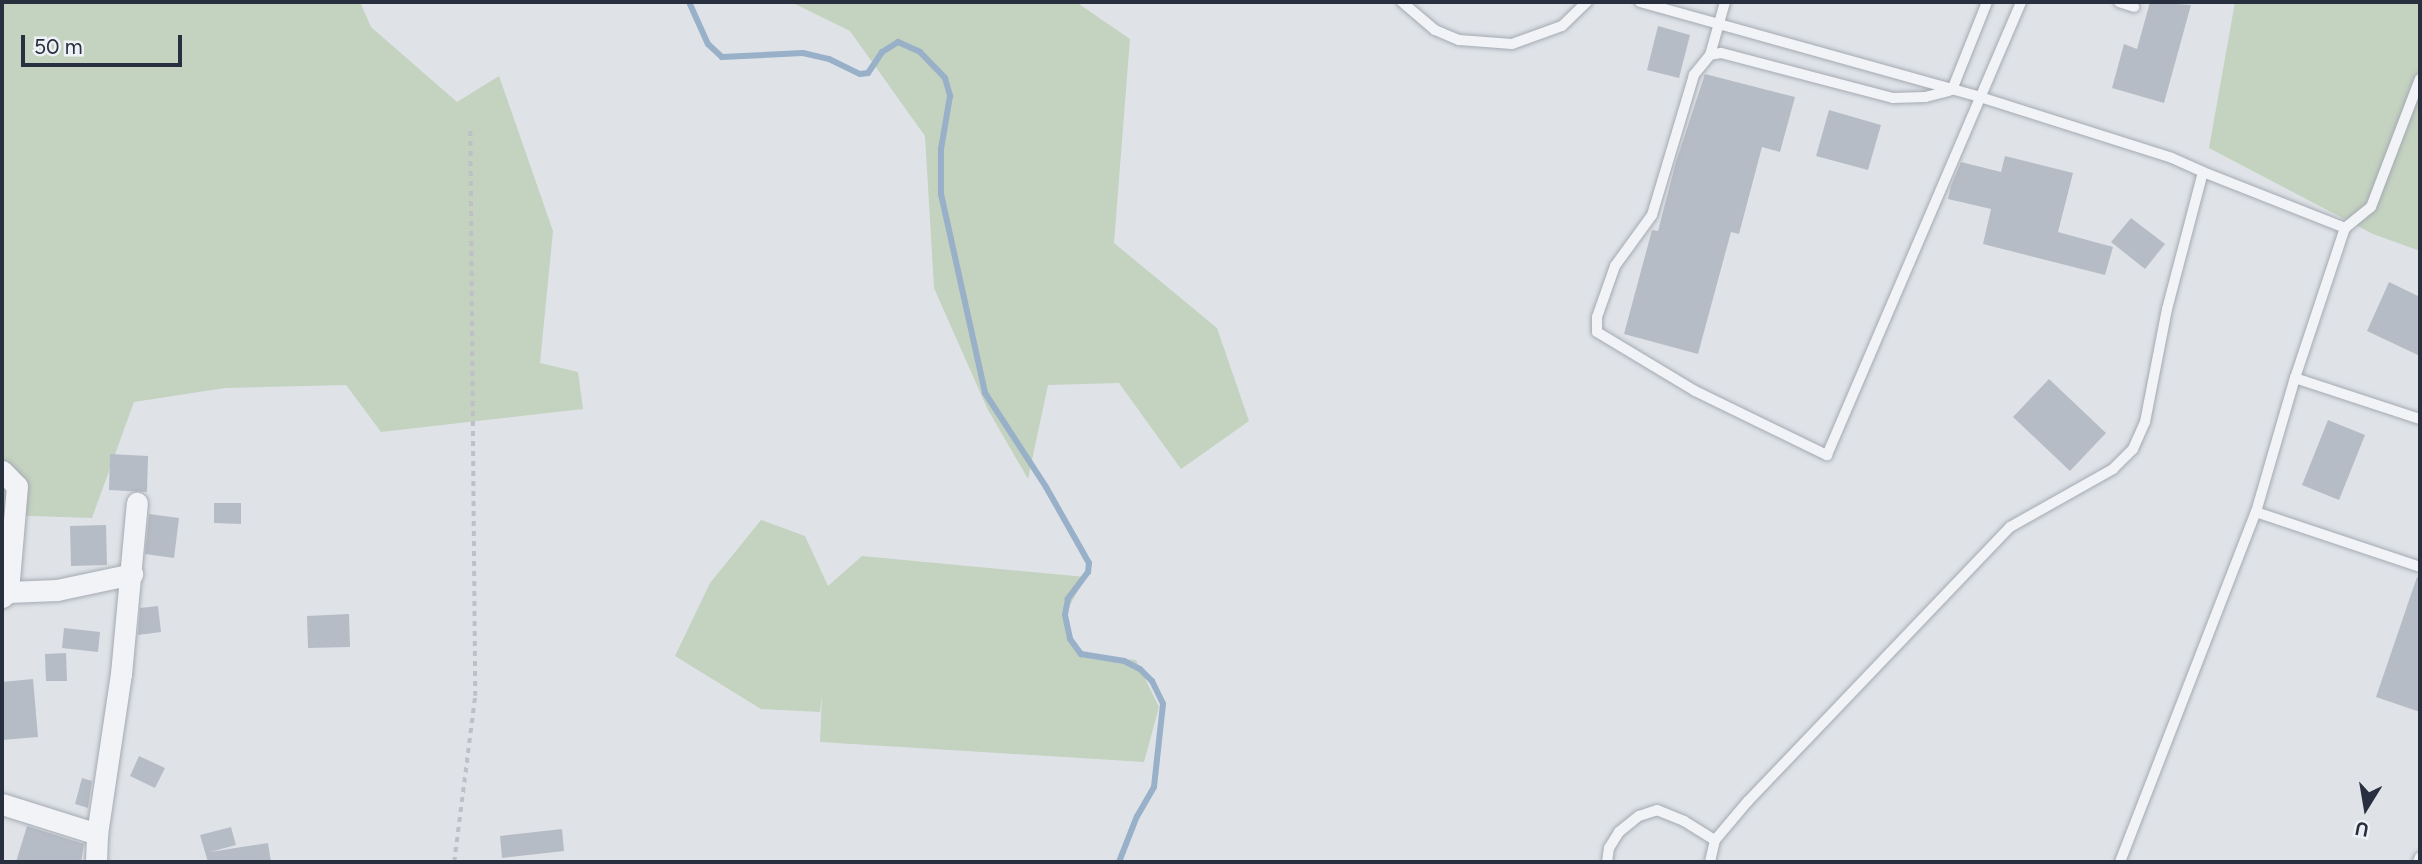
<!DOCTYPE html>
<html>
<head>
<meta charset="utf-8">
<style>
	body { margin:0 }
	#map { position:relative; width:2422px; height:864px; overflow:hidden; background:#dfe3e8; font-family:Figtree,sans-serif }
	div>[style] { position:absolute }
	.green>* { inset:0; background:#c4d2c0 }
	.stream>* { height:6px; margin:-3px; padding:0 3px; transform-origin:3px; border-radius:3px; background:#99b0c9 }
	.building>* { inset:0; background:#b6bcc5 }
	.path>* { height:3.5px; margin-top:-1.75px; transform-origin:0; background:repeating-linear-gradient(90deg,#bdc0c7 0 5px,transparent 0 10px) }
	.roads { filter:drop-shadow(0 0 2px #a4aab2) drop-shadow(0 0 2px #a4aab2) }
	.service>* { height:10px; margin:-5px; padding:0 5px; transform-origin:5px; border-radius:5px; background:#f2f3f7 }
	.minor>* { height:21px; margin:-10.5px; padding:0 10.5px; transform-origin:10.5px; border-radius:10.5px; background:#f2f3f7 }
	span { translate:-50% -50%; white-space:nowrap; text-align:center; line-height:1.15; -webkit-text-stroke:5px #eef1f6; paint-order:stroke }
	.frame { position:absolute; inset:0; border:4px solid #283040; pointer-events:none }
	.north { position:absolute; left:2331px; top:773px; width:70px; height:70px; -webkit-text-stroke:5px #eef1f6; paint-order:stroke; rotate:191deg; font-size:19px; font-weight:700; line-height:28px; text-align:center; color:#283040 }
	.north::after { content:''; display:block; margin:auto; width:24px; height:32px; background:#283040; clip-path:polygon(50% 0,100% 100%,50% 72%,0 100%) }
	.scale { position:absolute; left:21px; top:35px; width:161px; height:32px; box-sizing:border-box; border:4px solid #283040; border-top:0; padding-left:9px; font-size:21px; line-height:24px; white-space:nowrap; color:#283040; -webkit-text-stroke:5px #eef1f6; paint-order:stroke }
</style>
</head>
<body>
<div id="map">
	<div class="green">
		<i style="clip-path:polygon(2px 2px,360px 2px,371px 27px,457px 102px,499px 76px,553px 231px,540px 363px,578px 372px,583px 409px,381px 432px,346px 385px,225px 388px,134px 402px,92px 518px,2px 515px)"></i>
		<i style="clip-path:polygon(791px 2px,1076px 2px,1130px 39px,1114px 243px,1217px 328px,1249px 421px,1181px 469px,1119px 383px,1048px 385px,1028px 479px,987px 408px,934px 288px,925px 136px,850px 31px)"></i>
		<i style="clip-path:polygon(2235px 2px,2420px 2px,2420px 251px,2373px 234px,2209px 148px)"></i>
		<i style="clip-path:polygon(761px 520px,805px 536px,828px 586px,862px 556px,1086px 577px,1063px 617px,1079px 654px,1136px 660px,1159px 707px,1144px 762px,820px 742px,822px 695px,820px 712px,761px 709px,675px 656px,710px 583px)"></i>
	</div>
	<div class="stream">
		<i style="left:689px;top:2px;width:46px;rotate:65.7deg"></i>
		<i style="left:708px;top:44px;width:19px;rotate:43deg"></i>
		<i style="left:722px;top:57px;width:81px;rotate:-2.8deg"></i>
		<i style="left:803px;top:53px;width:27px;rotate:13deg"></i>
		<i style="left:829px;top:59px;width:34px;rotate:26deg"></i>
		<i style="left:860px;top:74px;width:8px;rotate:-7deg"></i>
		<i style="left:868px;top:73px;width:25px;rotate:-56deg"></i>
		<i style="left:882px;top:52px;width:19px;rotate:-32deg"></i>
		<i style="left:898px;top:42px;width:24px;rotate:24deg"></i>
		<i style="left:920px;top:52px;width:36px;rotate:46deg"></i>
		<i style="left:945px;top:78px;width:19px;rotate:74deg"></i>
		<i style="left:950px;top:96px;width:54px;rotate:99.6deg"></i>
		<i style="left:941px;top:149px;width:45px;rotate:90deg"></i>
		<i style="left:941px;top:194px;width:204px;rotate:77.5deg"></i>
		<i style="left:985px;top:393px;width:112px;rotate:57deg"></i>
		<i style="left:1046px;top:487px;width:87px;rotate:60.5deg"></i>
		<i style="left:1089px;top:563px;width:9px;rotate:96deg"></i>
		<i style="left:1088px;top:572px;width:34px;rotate:127deg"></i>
		<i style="left:1068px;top:599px;width:16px;rotate:101deg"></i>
		<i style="left:1065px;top:615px;width:25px;rotate:78deg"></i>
		<i style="left:1070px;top:639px;width:19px;rotate:54deg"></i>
		<i style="left:1081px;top:654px;width:44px;rotate:9.2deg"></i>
		<i style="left:1124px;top:661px;width:18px;rotate:27deg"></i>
		<i style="left:1140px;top:669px;width:17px;rotate:45deg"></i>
		<i style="left:1152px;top:681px;width:25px;rotate:64deg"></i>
		<i style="left:1163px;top:704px;width:83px;rotate:96.2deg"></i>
		<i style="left:1154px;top:787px;width:34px;rotate:120deg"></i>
		<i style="left:1137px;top:816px;width:49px;rotate:111.4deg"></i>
	</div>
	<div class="building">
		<i style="clip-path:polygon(2150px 2px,2191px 5px,2164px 103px,2112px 88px,2124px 44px,2137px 49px)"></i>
		<i style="clip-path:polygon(1658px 26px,1690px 35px,1679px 78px,1647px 70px)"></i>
		<i style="clip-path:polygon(1705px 74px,1795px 97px,1780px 152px,1762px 147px,1739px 234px,1731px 232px,1698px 354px,1624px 334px,1652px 230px,1658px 231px,1676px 162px)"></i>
		<i style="clip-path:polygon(1829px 110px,1881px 125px,1868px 170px,1816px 156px)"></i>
		<i style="clip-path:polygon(2005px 156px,2073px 173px,2058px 232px,2113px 247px,2105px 275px,1983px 244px,1991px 209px,1948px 199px,1951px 186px,1961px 162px,2001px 172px)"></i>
		<i style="clip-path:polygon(2131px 218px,2165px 244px,2145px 269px,2111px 242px)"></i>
		<i style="clip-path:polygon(2389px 282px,2420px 297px,2420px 356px,2367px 331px)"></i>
		<i style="clip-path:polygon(2049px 379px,2106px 433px,2070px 471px,2013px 417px)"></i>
		<i style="clip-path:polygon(2328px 420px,2365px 435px,2339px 500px,2302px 485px)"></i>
		<i style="clip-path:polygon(110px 454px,148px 456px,147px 492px,109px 490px)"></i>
		<i style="clip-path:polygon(214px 503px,241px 503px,241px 524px,214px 523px)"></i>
		<i style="clip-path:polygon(149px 514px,179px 518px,174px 558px,145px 554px)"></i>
		<i style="clip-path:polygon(106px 525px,107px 565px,71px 566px,70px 526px)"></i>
		<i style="clip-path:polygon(2417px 577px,2420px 577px,2420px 712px,2376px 697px)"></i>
		<i style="clip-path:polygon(158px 606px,161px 632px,138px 635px,140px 608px)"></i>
		<i style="clip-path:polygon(349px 614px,350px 647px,308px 648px,307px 616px)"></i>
		<i style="clip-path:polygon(64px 628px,100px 632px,98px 652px,62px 648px)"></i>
		<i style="clip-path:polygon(66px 653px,67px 681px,46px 681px,45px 654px)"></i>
		<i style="clip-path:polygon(33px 679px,38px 737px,2px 740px,2px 682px)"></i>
		<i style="clip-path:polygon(139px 756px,165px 768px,155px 788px,130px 776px)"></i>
		<i style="clip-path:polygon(82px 778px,92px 781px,88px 808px,75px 804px)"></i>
		<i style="clip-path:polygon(27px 826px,84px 844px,81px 862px,16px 862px)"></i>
		<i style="clip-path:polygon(231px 827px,236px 845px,210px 852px,268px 843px,271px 862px,208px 862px,200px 835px)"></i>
		<i style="clip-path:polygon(562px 829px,564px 851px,502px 858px,500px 836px)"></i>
	</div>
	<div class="path">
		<i style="left:454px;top:862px;width:167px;rotate:-82.8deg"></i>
		<i style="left:475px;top:696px;width:569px;rotate:-90.5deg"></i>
	</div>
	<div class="roads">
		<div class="service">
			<i style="left:1402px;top:2px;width:43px;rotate:40.3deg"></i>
			<i style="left:1435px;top:30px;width:26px;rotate:23deg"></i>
			<i style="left:1459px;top:40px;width:53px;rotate:4.3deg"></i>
			<i style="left:1512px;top:44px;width:53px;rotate:-19.8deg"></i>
			<i style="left:1562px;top:26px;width:35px;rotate:-44deg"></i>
			<i style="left:1640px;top:2px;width:353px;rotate:15.6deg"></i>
			<i style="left:1980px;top:97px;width:201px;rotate:17.6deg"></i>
			<i style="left:2172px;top:158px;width:34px;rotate:24deg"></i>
			<i style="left:2203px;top:172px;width:142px;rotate:104.7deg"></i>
			<i style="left:2167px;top:309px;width:115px;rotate:101deg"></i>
			<i style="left:2145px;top:422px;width:30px;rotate:114deg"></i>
			<i style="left:2133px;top:449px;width:28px;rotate:135deg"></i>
			<i style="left:2113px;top:469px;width:118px;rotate:150.6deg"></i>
			<i style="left:2010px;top:527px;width:379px;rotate:133.7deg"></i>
			<i style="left:1748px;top:801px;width:51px;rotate:130.2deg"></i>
			<i style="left:1715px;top:840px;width:23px;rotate:103deg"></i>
			<i style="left:2119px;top:2px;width:16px;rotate:18deg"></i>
			<i style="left:1710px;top:55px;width:55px;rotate:-74.2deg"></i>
			<i style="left:1952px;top:90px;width:95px;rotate:-68.3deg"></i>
			<i style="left:1949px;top:91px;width:25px;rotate:166deg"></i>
			<i style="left:1925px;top:97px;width:32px;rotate:178deg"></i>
			<i style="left:1893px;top:98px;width:178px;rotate:-165.3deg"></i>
			<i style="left:1721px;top:53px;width:11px;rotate:170deg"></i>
			<i style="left:1710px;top:55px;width:26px;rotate:129deg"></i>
			<i style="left:1694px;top:75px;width:146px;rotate:106.7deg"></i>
			<i style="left:1652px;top:215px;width:63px;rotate:126deg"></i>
			<i style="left:1615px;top:266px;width:54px;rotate:109.4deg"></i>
			<i style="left:1597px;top:317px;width:15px;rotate:90deg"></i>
			<i style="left:1597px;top:332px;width:114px;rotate:31deg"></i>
			<i style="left:1695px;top:391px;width:147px;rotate:25.9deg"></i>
			<i style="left:1827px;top:455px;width:493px;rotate:-66.8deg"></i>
			<i style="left:2203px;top:172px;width:153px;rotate:21.5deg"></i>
			<i style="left:2295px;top:378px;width:132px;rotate:18.2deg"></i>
			<i style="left:2256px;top:512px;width:173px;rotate:18.5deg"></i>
			<i style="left:1607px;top:862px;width:14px;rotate:-82deg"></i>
			<i style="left:1609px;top:848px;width:19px;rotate:-58deg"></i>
			<i style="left:1619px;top:832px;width:26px;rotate:-39deg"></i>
			<i style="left:1639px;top:816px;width:19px;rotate:-18deg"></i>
			<i style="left:1657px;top:810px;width:29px;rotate:22deg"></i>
			<i style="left:1684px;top:821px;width:36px;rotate:32deg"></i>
			<i style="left:2120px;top:862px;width:375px;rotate:-68.8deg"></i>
			<i style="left:2256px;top:512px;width:140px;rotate:-73.8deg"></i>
			<i style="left:2295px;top:378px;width:158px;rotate:-71.6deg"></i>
			<i style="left:2345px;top:228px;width:33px;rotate:-39deg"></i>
			<i style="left:2371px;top:207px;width:137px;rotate:-69.1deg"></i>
			<i style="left:2418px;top:862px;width:5px;rotate:-68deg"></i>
		</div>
		<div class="minor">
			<i style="left:2px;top:471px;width:21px;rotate:45deg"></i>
			<i style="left:17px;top:486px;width:106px;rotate:94.9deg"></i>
			<i style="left:8px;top:592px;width:8px;rotate:140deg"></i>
			<i style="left:8px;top:592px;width:49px;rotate:-2.3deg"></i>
			<i style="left:57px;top:590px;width:77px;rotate:-12deg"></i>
			<i style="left:2px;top:804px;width:100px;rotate:17.5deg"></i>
			<i style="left:97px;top:834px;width:28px;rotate:92deg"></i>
			<i style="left:97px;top:834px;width:162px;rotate:-81.5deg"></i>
			<i style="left:121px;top:674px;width:172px;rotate:-84.7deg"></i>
		</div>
	</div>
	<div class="frame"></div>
	<div class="north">U</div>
	<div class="scale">50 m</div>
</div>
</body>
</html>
